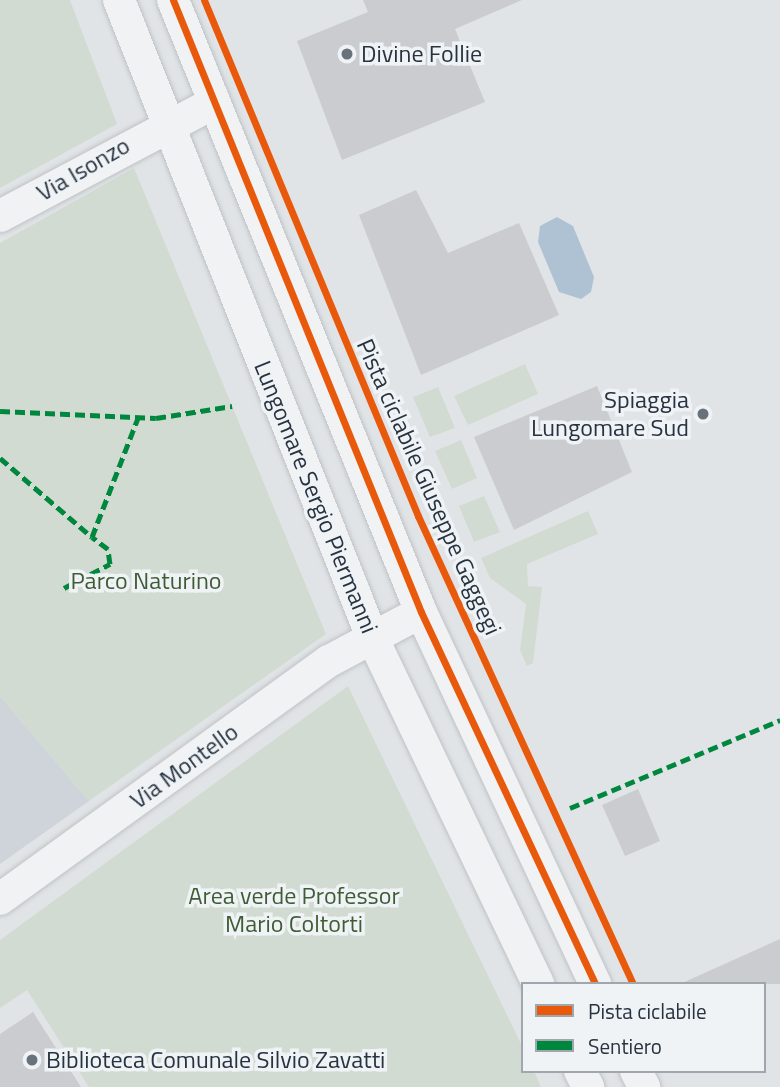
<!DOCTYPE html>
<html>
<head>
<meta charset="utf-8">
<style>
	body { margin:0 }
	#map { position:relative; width:780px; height:1087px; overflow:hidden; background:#e1e4e7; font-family:"Titillium Web",sans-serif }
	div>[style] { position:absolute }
	.built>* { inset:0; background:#cfd4da }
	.green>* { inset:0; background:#d2dbd2 }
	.water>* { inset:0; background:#afc2d3 }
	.building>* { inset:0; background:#cacccf }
	.roads { filter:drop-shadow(0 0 2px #bfc2c5) drop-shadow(0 0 2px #bfc2c5) }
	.street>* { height:32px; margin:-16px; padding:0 16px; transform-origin:16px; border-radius:16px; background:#f1f2f3 }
	.quiet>* { height:5px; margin-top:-2.5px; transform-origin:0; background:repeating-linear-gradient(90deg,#00873e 0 10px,transparent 0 15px) }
	.cycleway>* { height:7px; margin:-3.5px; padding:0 3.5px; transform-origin:3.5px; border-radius:3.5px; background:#e8590c }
	.dots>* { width:19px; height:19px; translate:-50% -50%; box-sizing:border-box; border:4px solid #eff3f6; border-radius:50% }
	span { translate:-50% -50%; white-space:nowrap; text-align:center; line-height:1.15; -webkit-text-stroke:7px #eff3f6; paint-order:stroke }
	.poi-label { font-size:24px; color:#283340 }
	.left { translate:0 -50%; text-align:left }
	.right { translate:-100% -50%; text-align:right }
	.street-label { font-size:24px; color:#283340 }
	.park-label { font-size:24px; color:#3f5c35 }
	.legend { position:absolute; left:521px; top:982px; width:245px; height:91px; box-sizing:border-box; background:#eff3f6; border:2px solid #9fa6ad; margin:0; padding:9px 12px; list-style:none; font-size:21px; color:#283340 }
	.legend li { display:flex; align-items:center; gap:14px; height:35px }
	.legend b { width:35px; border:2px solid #9fa6ad }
</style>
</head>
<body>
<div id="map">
	<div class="built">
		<i style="clip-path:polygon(0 696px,89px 801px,0 864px)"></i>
	</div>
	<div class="green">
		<i style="clip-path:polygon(0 0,70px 0,117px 124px,0 188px)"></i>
		<i style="clip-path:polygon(134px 168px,326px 634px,89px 801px,0 696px,0 243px)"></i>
		<i style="clip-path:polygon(525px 364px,538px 394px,468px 425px,454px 396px)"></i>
		<i style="clip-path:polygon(438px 387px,455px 428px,430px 437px,413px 397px)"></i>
		<i style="clip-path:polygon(461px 440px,477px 478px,452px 489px,435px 451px)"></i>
		<i style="clip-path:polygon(484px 496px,500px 532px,474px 542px,459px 506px)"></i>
		<i style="clip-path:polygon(588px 511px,598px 534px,527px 564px,528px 586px,542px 587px,533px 663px,527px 666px,520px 650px,526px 604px,490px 578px,481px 558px)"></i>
		<i style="clip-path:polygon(348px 686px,523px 1048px,523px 1071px,534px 1071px,541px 1087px,89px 1087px,27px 990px,0 1008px,0 940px)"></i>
	</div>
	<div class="water">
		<i style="clip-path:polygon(557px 217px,573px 226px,594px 277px,591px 292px,581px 299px,559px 292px,538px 242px,540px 226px)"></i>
	</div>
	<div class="building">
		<i style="clip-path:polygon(363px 0,522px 0,455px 29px,485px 102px,342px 160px,297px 41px,368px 12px)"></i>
		<i style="clip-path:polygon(416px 190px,448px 253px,519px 223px,559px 315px,421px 375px,359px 215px)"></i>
		<i style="clip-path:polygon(597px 386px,632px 472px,514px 530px,474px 437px)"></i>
		<i style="clip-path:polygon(638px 789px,660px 841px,625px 856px,602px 805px)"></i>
		<i style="clip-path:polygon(780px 939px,780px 984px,680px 984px)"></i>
		<i style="clip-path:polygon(33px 1012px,81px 1087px,0 1087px,0 1034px)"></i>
	</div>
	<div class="roads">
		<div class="street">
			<i style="left:119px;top:0;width:685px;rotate:68.34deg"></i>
			<i style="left:372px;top:637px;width:385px;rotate:64.4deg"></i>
			<i style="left:173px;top:0;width:660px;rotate:67.94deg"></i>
			<i style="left:421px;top:612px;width:411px;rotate:64.9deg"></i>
			<i style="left:0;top:216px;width:241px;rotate:-27.9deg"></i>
			<i style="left:0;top:899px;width:406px;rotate:-35.9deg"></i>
			<i style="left:329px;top:661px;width:104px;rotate:-28deg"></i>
			<i style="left:580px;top:1071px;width:18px;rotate:63deg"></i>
			<i style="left:636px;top:1071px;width:18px;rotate:63deg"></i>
		</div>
	</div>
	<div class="quiet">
		<i style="left:0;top:411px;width:156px;rotate:2.6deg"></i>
		<i style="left:156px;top:418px;width:77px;rotate:-9deg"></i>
		<i style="left:0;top:458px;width:121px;rotate:40.7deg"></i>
		<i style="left:64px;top:588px;width:52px;rotate:-27.6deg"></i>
		<i style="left:110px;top:564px;width:15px;rotate:-98deg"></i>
		<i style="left:108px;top:549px;width:20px;rotate:-143deg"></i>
		<i style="left:92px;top:537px;width:128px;rotate:-68.9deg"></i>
		<i style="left:570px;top:808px;width:228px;rotate:-22.7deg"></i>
	</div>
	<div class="cycleway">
		<i style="left:173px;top:0;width:660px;rotate:67.94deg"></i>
		<i style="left:421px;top:612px;width:411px;rotate:64.9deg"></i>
		<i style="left:204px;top:0;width:559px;rotate:67.47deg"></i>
		<i style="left:418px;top:516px;width:515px;rotate:65.33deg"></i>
	</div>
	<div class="dots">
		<i style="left:347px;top:54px;background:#69717a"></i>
		<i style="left:703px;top:414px;background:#69717a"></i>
		<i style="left:32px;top:1060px;background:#69717a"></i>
	</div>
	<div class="poi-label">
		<span class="left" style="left:361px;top:54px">Divine Follie</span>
		<span class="right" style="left:689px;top:414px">Spiaggia<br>Lungomare Sud</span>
		<span class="left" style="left:46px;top:1060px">Biblioteca Comunale Silvio Zavatti</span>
	</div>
	<div class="street-label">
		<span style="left:83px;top:169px;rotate:-30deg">Via Isonzo</span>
		<span style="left:429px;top:487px;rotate:66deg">Pista ciclabile Giuseppe Gaggegi</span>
		<span style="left:316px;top:497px;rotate:68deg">Lungomare Sergio Piermanni</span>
		<span style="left:184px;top:766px;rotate:-36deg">Via Montello</span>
	</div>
	<div class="park-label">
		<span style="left:146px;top:581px">Parco Naturino</span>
		<span style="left:294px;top:910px">Area verde Professor<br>Mario Coltorti</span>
	</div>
	<ul class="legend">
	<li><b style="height:9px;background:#e8590c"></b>Pista ciclabile</li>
	<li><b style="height:9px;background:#00873e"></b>Sentiero</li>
	</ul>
</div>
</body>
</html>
